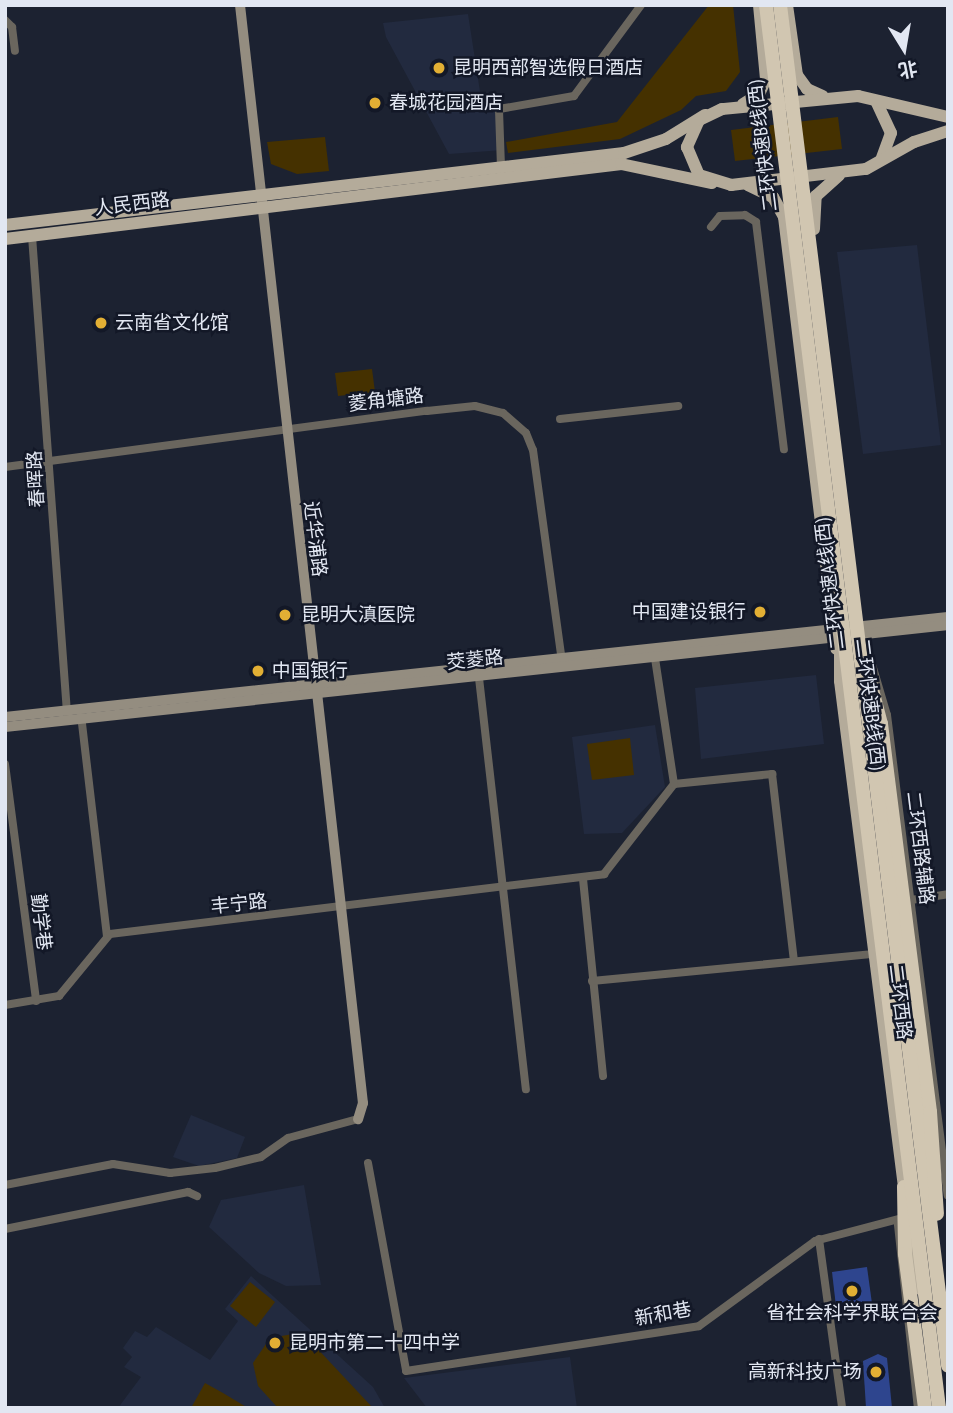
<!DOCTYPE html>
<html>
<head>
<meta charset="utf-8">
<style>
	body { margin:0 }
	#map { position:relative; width:953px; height:1413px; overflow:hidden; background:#1c2231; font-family:"PT Sans Narrow","Noto Sans SC",sans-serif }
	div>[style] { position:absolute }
	.built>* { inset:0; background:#222a3f }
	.green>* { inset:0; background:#453100 }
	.building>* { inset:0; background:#2e458e }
	.street>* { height:8px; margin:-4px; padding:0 4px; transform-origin:4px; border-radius:4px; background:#6a665e }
	.secondary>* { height:10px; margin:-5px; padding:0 5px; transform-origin:5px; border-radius:5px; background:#948d80 }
	.primary>* { height:12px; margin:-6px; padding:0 6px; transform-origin:6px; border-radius:6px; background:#b4ab9a }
	.highway>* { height:14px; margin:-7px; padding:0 7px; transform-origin:7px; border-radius:7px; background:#d1c6b1 }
	.highway-bridge>* { height:14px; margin:-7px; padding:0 7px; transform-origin:7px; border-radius:7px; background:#d1c6b1 }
	.dots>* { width:19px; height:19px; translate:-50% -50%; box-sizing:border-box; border:4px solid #131827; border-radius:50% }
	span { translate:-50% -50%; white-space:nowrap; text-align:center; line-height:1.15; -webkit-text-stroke:5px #131827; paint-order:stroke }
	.poi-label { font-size:19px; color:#e2e7f2 }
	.left { translate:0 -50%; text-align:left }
	.right { translate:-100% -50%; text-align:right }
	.street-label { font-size:19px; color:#e2e7f2 }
	.frame { position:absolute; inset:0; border:7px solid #e2e7f2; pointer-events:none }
	.north { position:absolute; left:869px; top:14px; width:70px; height:70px; -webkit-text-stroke:5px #131827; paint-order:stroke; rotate:169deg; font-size:19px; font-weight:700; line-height:28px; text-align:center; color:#e2e7f2 }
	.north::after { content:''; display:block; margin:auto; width:24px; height:32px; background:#e2e7f2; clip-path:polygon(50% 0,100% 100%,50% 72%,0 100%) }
</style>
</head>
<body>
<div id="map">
	<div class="built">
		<i style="clip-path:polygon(468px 14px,481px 98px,498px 113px,503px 150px,449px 154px,386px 37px,383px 23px)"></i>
		<i style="clip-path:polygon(917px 245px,941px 445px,863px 454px,837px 252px)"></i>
		<i style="clip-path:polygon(816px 675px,824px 744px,701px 759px,695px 688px)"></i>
		<i style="clip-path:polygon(655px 725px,665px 787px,622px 833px,584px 834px,572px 737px)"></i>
		<i style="clip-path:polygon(191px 1115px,245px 1137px,237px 1158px,199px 1166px,173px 1157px)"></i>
		<i style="clip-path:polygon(304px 1185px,321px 1285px,286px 1286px,259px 1273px,209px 1227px,221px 1200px)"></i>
		<i style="clip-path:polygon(251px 1276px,373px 1387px,385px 1408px,118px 1408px,141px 1377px,124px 1367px,132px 1357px,123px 1348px,135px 1331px,147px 1337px,156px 1327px,210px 1360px,238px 1321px,225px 1309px)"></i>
		<i style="clip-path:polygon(570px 1357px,577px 1408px,427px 1408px,404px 1378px)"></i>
	</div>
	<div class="green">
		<i style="clip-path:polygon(709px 5px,733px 5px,740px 72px,726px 91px,696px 96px,681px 110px,620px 139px,508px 153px,506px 142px,617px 122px)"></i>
		<i style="clip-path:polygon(838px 117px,842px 149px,735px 161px,731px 130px)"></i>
		<i style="clip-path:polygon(325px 137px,329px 171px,297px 174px,271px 164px,267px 142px)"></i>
		<i style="clip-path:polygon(372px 369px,375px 392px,338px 396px,335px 373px)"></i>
		<i style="clip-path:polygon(630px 738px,634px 775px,592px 780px,587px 744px)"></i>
		<i style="clip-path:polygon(250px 1282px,275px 1302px,256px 1327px,230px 1306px)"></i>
		<i style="clip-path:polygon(293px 1334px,313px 1344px,373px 1408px,278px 1408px,258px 1386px,253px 1363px,270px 1338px)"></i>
		<i style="clip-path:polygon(205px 1383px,223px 1393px,248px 1408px,191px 1408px)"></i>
	</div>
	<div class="building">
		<i style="clip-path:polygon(867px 1267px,873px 1311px,837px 1315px,832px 1272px)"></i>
		<i style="clip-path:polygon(878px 1354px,887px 1358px,892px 1408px,866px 1408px,863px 1361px)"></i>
	</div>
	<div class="street">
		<i style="left:5px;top:20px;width:10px;rotate:45deg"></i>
		<i style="left:12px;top:27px;width:24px;rotate:83deg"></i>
		<i style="left:501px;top:167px;width:58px;rotate:-92deg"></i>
		<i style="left:499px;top:109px;width:76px;rotate:-9.8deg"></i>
		<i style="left:574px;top:96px;width:113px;rotate:-53.6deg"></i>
		<i style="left:711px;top:227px;width:14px;rotate:-51deg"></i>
		<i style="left:720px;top:216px;width:25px;rotate:-2deg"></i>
		<i style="left:745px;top:215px;width:13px;rotate:32deg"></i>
		<i style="left:756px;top:222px;width:229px;rotate:83deg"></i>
		<i style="left:32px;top:236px;width:479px;rotate:85.8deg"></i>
		<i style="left:560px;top:419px;width:119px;rotate:-6.3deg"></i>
		<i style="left:5px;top:467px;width:426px;rotate:-7.6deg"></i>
		<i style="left:427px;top:411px;width:48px;rotate:-5.9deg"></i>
		<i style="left:475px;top:406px;width:29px;rotate:14deg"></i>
		<i style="left:503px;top:413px;width:30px;rotate:41deg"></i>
		<i style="left:526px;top:433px;width:18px;rotate:68deg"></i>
		<i style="left:533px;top:450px;width:214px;rotate:82.2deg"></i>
		<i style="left:863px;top:634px;width:84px;rotate:73.5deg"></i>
		<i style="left:887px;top:715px;width:484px;rotate:82.8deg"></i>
		<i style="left:479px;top:678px;width:414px;rotate:83.5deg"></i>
		<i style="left:81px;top:715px;width:223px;rotate:83.3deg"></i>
		<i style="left:5px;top:764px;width:239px;rotate:82.5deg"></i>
		<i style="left:674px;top:784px;width:99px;rotate:-5.8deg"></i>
		<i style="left:772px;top:774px;width:188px;rotate:83.3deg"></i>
		<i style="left:583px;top:879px;width:198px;rotate:84.2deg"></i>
		<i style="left:911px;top:900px;width:37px;rotate:-9deg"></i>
		<i style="left:592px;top:981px;width:283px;rotate:-5.5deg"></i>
		<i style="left:5px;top:1005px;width:55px;rotate:-9.5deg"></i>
		<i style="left:59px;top:996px;width:80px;rotate:-50.6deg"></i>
		<i style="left:110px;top:934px;width:498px;rotate:-6.9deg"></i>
		<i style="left:604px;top:874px;width:114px;rotate:-52.1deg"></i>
		<i style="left:674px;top:784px;width:126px;rotate:-98.6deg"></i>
		<i style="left:368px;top:1163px;width:211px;rotate:79.6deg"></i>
		<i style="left:406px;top:1371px;width:296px;rotate:-8.7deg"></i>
		<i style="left:699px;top:1326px;width:144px;rotate:-36.2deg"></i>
		<i style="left:815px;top:1241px;width:87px;rotate:-14.7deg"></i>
		<i style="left:5px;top:1185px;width:110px;rotate:-11deg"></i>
		<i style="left:113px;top:1164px;width:58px;rotate:9deg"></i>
		<i style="left:170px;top:1173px;width:45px;rotate:-6.3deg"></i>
		<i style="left:215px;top:1168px;width:47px;rotate:-13.4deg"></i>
		<i style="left:261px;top:1157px;width:33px;rotate:-35deg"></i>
		<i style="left:288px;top:1138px;width:73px;rotate:-15.2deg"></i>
		<i style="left:898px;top:1225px;width:184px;rotate:83.8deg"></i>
		<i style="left:5px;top:1229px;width:187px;rotate:-11.4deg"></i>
		<i style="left:188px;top:1192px;width:10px;rotate:24deg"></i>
		<i style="left:819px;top:1239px;width:171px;rotate:82.2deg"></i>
	</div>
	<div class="secondary">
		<i style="left:240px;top:5px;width:1105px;rotate:83.61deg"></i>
		<i style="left:363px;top:1103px;width:17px;rotate:107deg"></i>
		<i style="left:5px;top:717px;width:948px;rotate:-6.05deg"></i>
		<i style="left:5px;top:727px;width:949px;rotate:-6.17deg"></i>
	</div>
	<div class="primary">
		<i style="left:787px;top:5px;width:71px;rotate:81.9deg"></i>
		<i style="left:797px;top:75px;width:17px;rotate:54deg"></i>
		<i style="left:807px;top:89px;width:17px;rotate:24deg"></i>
		<i style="left:877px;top:103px;width:33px;rotate:65deg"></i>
		<i style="left:891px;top:133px;width:27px;rotate:110deg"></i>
		<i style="left:743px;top:104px;width:19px;rotate:-32deg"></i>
		<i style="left:759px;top:94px;width:17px;rotate:-65deg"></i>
		<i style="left:766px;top:79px;width:74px;rotate:-95.4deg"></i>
		<i style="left:948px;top:117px;width:92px;rotate:-166.9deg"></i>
		<i style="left:858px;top:96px;width:137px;rotate:174.5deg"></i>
		<i style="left:722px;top:109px;width:25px;rotate:154deg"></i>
		<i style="left:699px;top:120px;width:30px;rotate:114deg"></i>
		<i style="left:687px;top:147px;width:30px;rotate:67deg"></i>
		<i style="left:699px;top:175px;width:34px;rotate:17deg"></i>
		<i style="left:731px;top:185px;width:136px;rotate:-6.8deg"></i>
		<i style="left:866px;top:169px;width:55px;rotate:-29.4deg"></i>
		<i style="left:914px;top:142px;width:36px;rotate:-18deg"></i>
		<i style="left:748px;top:185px;width:28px;rotate:26deg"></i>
		<i style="left:773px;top:197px;width:23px;rotate:61deg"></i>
		<i style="left:784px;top:217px;width:435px;rotate:83.1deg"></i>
		<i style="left:5px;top:225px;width:623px;rotate:-6.63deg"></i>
		<i style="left:624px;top:153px;width:44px;rotate:-18.4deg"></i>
		<i style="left:666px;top:139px;width:46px;rotate:-31.6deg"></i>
		<i style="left:814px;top:229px;width:33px;rotate:-87deg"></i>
		<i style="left:816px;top:196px;width:31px;rotate:-42deg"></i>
		<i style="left:5px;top:239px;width:621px;rotate:-6.94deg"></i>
		<i style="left:621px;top:164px;width:93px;rotate:11.8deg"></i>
		<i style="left:840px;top:640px;width:41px;rotate:90deg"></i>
		<i style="left:840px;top:681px;width:518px;rotate:82.79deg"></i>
		<i style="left:910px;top:1237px;width:52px;rotate:83.4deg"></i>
	</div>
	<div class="highway">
		<i style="left:869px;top:678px;width:48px;rotate:75.4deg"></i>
		<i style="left:881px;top:724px;width:391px;rotate:82.8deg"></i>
		<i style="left:904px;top:1187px;width:67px;rotate:89.1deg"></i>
		<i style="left:905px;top:1254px;width:155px;rotate:82.6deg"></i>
	</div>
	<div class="highway-bridge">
		<i style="left:766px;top:5px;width:1414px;rotate:82.97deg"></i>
		<i style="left:780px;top:5px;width:1371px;rotate:82.96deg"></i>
		<i style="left:930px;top:1112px;width:102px;rotate:86.1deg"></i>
	</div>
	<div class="dots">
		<i style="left:439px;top:68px;background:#e2af34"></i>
		<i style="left:375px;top:103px;background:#e2af34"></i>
		<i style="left:101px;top:323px;background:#e2af34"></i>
		<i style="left:760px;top:612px;background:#e2af34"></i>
		<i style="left:285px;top:615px;background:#e2af34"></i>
		<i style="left:258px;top:671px;background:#e2af34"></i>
		<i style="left:852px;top:1291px;background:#e2af34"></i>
		<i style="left:275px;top:1343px;background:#e2af34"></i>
		<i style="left:876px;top:1372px;background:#e2af34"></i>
	</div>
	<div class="poi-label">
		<span class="left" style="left:453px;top:68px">昆明西部智选假日酒店</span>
		<span class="left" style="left:389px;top:103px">春城花园酒店</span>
		<span class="left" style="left:115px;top:323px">云南省文化馆</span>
		<span class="right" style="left:746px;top:612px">中国建设银行</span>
		<span class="left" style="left:301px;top:615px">昆明大滇医院</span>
		<span class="left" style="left:272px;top:671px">中国银行</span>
		<span style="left:852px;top:1313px">省社会科学界联合会</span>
		<span class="left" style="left:289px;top:1343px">昆明市第二十四中学</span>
		<span class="right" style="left:862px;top:1372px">高新科技广场</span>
	</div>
	<div class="street-label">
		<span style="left:763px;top:146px;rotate:-97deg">二环快速B线(西)</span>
		<span style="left:132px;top:204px;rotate:-7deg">人民西路</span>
		<span style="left:386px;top:400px;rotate:-7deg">菱角塘路</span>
		<span style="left:36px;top:479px;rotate:-93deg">春晖路</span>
		<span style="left:315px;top:539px;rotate:83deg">近华浦路</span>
		<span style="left:830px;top:584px;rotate:-97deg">二环快速A线(西)</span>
		<span style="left:475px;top:660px;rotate:-6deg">茭菱路</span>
		<span style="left:870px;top:704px;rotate:83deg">二环快速B线(西)</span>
		<span style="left:920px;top:848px;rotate:83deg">二环西路辅路</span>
		<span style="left:239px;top:904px;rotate:-6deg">丰宁路</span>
		<span style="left:41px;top:922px;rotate:83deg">勤学巷</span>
		<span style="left:900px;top:1002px;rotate:83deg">二环西路</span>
		<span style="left:663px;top:1314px;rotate:-10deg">新和巷</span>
	</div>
	<div class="frame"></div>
	<div class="north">北</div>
</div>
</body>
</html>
